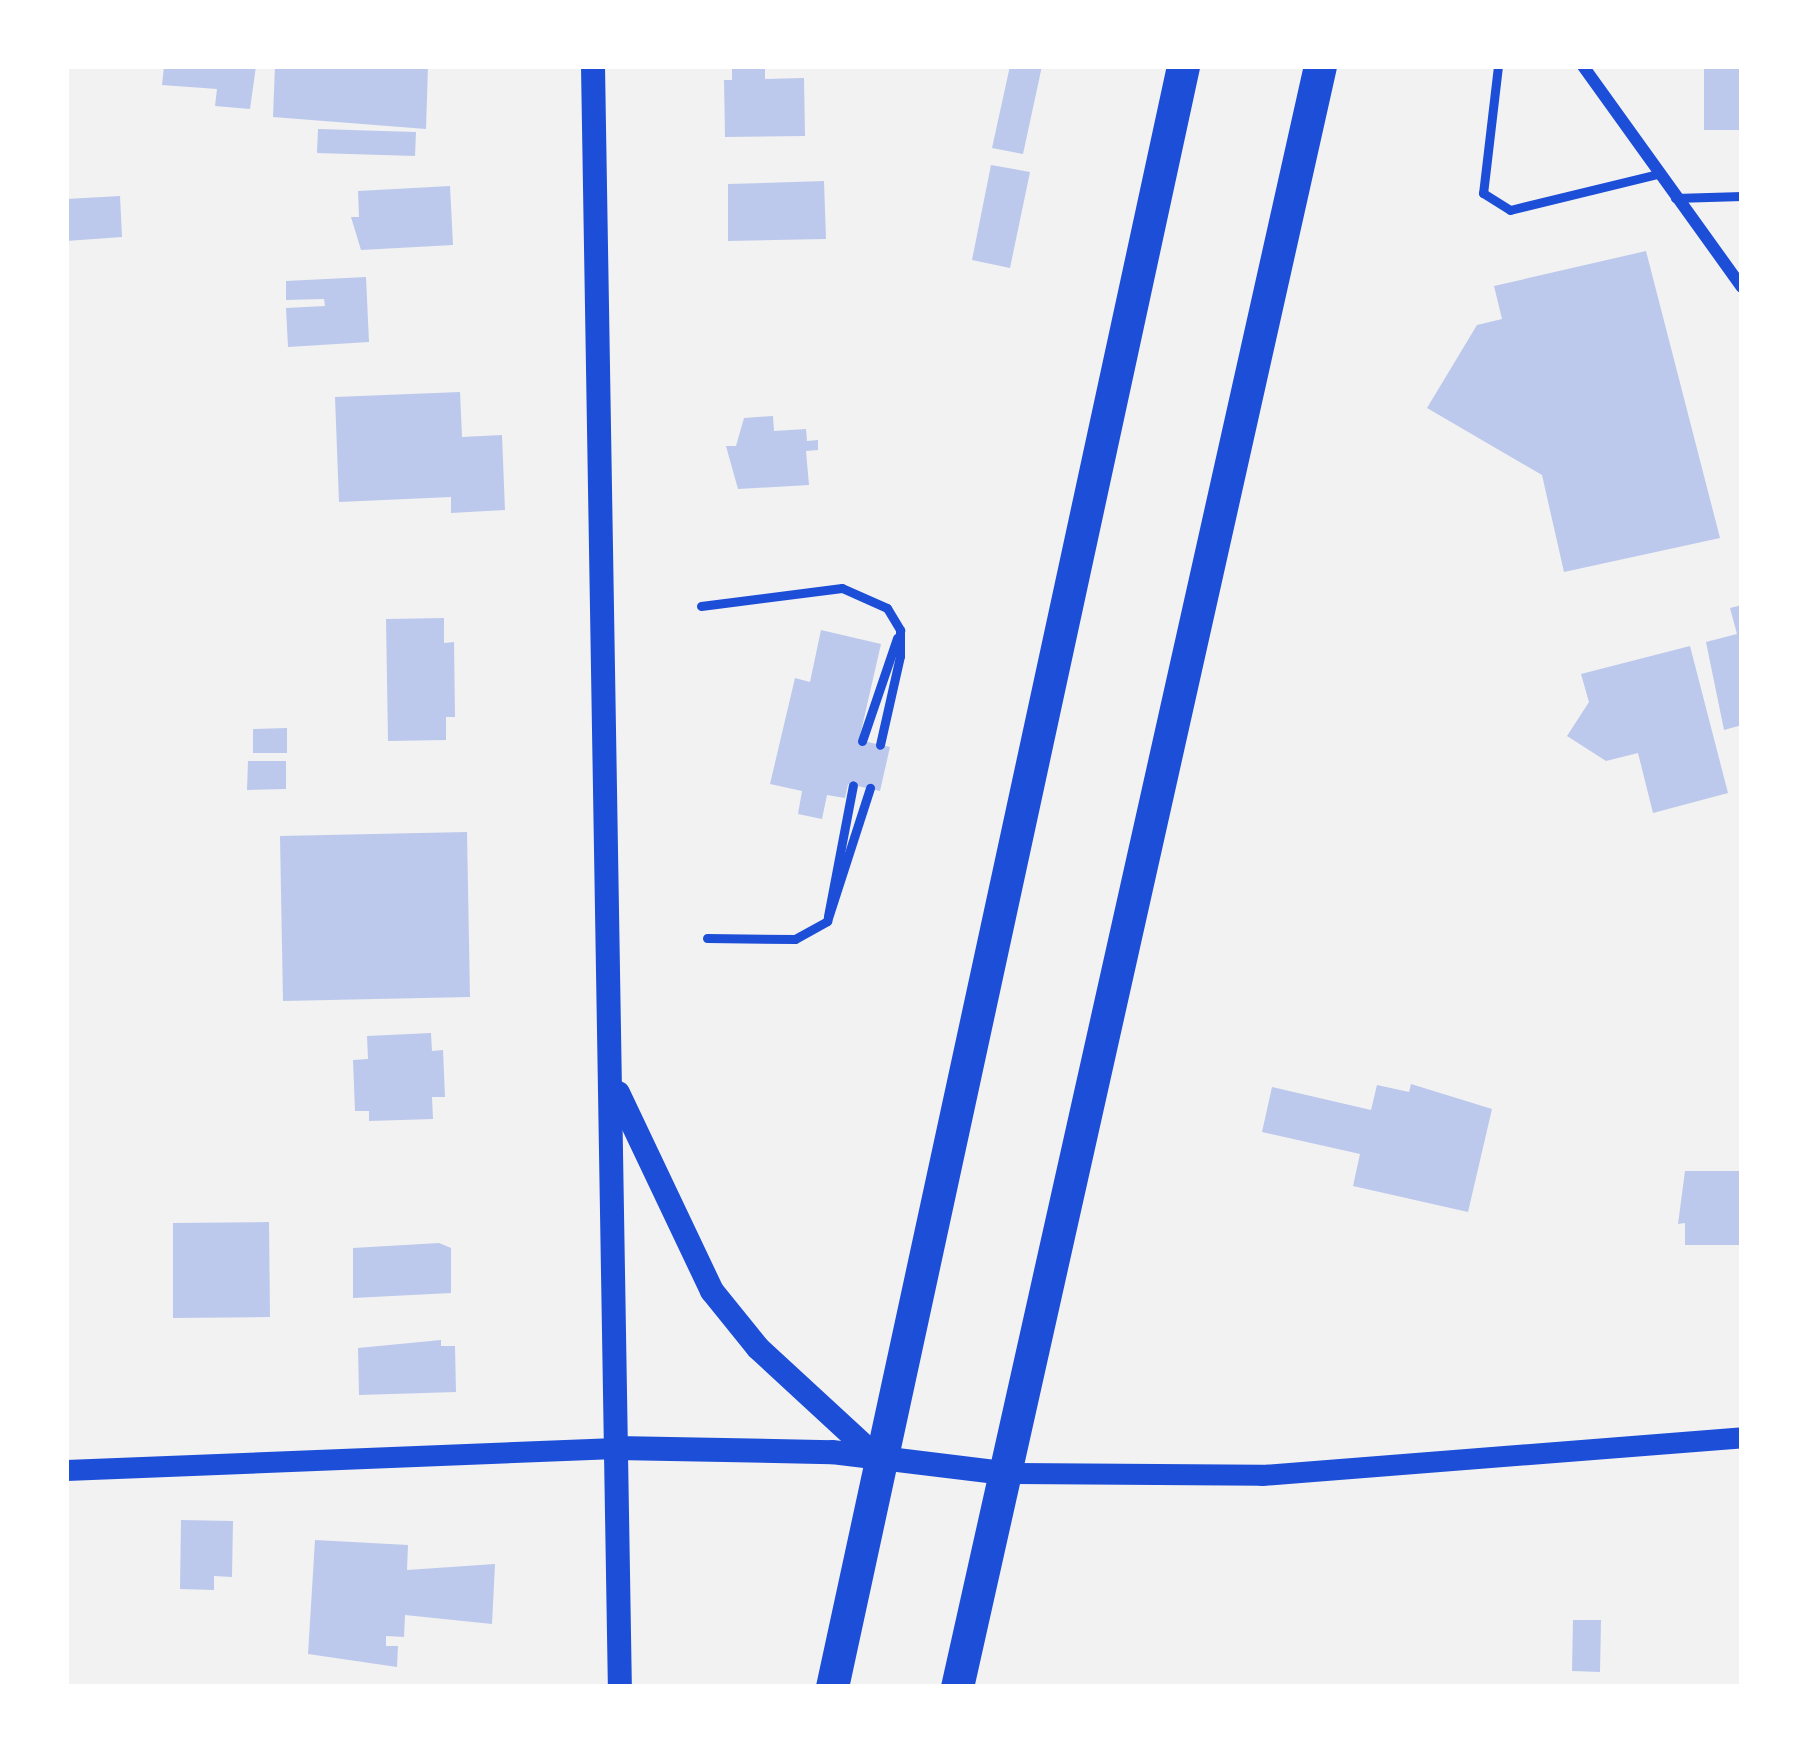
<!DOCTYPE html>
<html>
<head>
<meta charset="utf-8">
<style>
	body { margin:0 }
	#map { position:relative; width:1808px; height:1753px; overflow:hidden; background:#f2f2f2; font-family:"PT Sans",sans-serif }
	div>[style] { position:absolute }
	.building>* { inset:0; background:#bdc9ec }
	.service>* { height:9px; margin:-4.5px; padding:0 4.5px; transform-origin:4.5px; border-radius:4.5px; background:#1d4ed8 }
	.minor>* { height:12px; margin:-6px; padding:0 6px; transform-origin:6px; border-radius:6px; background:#1d4ed8 }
	.tertiary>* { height:21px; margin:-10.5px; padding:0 10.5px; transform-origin:10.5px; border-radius:10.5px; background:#1d4ed8 }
	.secondary>* { height:24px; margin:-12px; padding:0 12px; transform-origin:12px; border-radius:12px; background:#1d4ed8 }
	.trunk>* { height:33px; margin:-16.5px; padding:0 16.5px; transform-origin:16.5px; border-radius:16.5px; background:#1d4ed8 }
	span { translate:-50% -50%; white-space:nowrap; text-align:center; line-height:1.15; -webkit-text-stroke:10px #fff; paint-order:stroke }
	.frame { position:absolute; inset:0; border:69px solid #fff; pointer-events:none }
</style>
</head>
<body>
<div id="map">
	<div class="building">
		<i style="clip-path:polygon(164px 66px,256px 66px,250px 109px,215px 106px,217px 89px,162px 85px)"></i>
		<i style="clip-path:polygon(275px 66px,428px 66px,426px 129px,273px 117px)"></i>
		<i style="clip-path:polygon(732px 66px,765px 66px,765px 79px,804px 78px,805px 136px,725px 137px,724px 80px,732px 80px)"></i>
		<i style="clip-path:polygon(1010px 66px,1042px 66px,1023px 154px,992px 148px)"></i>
		<i style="clip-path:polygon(1704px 66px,1742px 66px,1742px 130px,1704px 130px)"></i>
		<i style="clip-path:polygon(318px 129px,416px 132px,415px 156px,317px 153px)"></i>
		<i style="clip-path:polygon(991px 165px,1030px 172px,1010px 268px,972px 260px)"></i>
		<i style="clip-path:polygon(824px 181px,826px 239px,728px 241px,728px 184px)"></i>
		<i style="clip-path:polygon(450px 186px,453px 245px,361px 250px,351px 217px,359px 217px,358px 191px)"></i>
		<i style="clip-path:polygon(120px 196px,122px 237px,66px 241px,66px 199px)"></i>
		<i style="clip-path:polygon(1646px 251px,1720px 538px,1564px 572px,1542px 475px,1427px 408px,1477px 325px,1502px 319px,1494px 286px)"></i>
		<i style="clip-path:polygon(366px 277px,369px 342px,288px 347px,286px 308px,325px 306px,324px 299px,286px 300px,286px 281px)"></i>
		<i style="clip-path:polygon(460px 392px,462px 437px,502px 435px,505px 510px,451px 513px,451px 497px,339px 502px,335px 397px)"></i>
		<i style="clip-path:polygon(773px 416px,774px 431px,806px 429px,807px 441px,818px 440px,818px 450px,806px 451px,809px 485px,738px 489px,726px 446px,736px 446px,744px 418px)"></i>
		<i style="clip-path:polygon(1742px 605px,1742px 725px,1724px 730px,1706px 642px,1737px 634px,1730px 608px)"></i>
		<i style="clip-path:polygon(444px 618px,444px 643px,454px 642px,455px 717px,446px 717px,446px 740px,388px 741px,386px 619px)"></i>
		<i style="clip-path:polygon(821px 630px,881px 644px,859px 740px,890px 747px,880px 791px,848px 784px,845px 798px,827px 795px,822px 819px,798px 814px,802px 791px,770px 784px,795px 678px,810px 682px)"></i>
		<i style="clip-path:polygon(1690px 646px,1728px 793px,1653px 813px,1638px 753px,1606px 761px,1567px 736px,1589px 702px,1581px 674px)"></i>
		<i style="clip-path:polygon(287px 728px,287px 753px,253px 753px,253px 729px)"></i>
		<i style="clip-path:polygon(248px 761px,286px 761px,286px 789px,247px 790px)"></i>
		<i style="clip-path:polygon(467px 832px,470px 997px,283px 1001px,280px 836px)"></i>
		<i style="clip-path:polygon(431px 1033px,432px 1051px,443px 1050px,445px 1097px,432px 1097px,433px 1119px,369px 1121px,369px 1111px,355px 1111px,353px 1060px,368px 1059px,367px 1036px)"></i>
		<i style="clip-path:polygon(1411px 1084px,1492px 1109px,1468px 1212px,1353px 1186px,1360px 1154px,1262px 1132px,1272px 1087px,1371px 1110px,1377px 1085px,1409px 1092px)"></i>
		<i style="clip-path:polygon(1685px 1171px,1742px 1171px,1742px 1245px,1685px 1245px,1685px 1223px,1678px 1224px)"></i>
		<i style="clip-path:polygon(269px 1222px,270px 1317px,173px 1318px,173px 1223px)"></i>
		<i style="clip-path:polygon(439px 1243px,451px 1248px,451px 1293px,353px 1298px,353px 1248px)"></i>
		<i style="clip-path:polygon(441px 1340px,441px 1346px,455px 1346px,456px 1392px,359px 1395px,358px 1348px)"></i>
		<i style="clip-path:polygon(181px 1520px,233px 1521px,232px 1577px,214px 1576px,214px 1590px,180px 1589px)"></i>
		<i style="clip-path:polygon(315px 1540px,408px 1545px,407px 1570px,495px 1564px,492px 1624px,405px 1615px,404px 1637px,386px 1636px,386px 1646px,398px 1646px,397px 1667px,308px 1654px)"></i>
		<i style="clip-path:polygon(1573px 1620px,1601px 1620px,1600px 1672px,1572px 1671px)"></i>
	</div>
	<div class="service">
		<i style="left:1498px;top:66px;width:128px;rotate:96.7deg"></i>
		<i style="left:1483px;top:193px;width:32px;rotate:32deg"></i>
		<i style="left:1510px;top:210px;width:152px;rotate:-13.7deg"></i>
		<i style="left:1675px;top:198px;width:67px;rotate:-1.7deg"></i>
		<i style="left:701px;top:606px;width:142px;rotate:-7.3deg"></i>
		<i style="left:842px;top:588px;width:49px;rotate:24deg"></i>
		<i style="left:887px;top:608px;width:26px;rotate:59deg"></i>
		<i style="left:900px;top:630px;width:26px;rotate:90deg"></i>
		<i style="left:900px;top:656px;width:91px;rotate:102.7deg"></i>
		<i style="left:862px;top:741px;width:109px;rotate:-71.2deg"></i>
		<i style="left:828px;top:916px;width:133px;rotate:-79.2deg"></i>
		<i style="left:707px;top:938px;width:88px;rotate:0.7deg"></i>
		<i style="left:795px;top:939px;width:37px;rotate:-29deg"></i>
		<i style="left:827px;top:921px;width:140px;rotate:-72.1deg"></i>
	</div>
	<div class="minor">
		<i style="left:1583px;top:66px;width:272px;rotate:54.3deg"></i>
	</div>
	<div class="tertiary">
		<i style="left:66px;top:1470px;width:550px;rotate:-2.29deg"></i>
		<i style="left:1003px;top:1473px;width:259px;rotate:0.4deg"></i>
		<i style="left:1262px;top:1475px;width:482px;rotate:-4.5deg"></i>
	</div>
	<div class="secondary">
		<i style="left:593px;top:66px;width:1621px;rotate:89.05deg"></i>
		<i style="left:618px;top:1093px;width:219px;rotate:64.6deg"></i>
		<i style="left:712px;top:1291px;width:73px;rotate:51.1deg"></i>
		<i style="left:758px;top:1348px;width:161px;rotate:42.7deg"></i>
		<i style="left:616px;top:1448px;width:216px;rotate:1.1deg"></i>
		<i style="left:832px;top:1452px;width:172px;rotate:7deg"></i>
	</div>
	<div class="trunk">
		<i style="left:832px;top:1687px;width:1659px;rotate:-77.78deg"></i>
		<i style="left:957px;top:1687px;width:1661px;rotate:-77.38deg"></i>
	</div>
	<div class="frame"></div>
</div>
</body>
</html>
